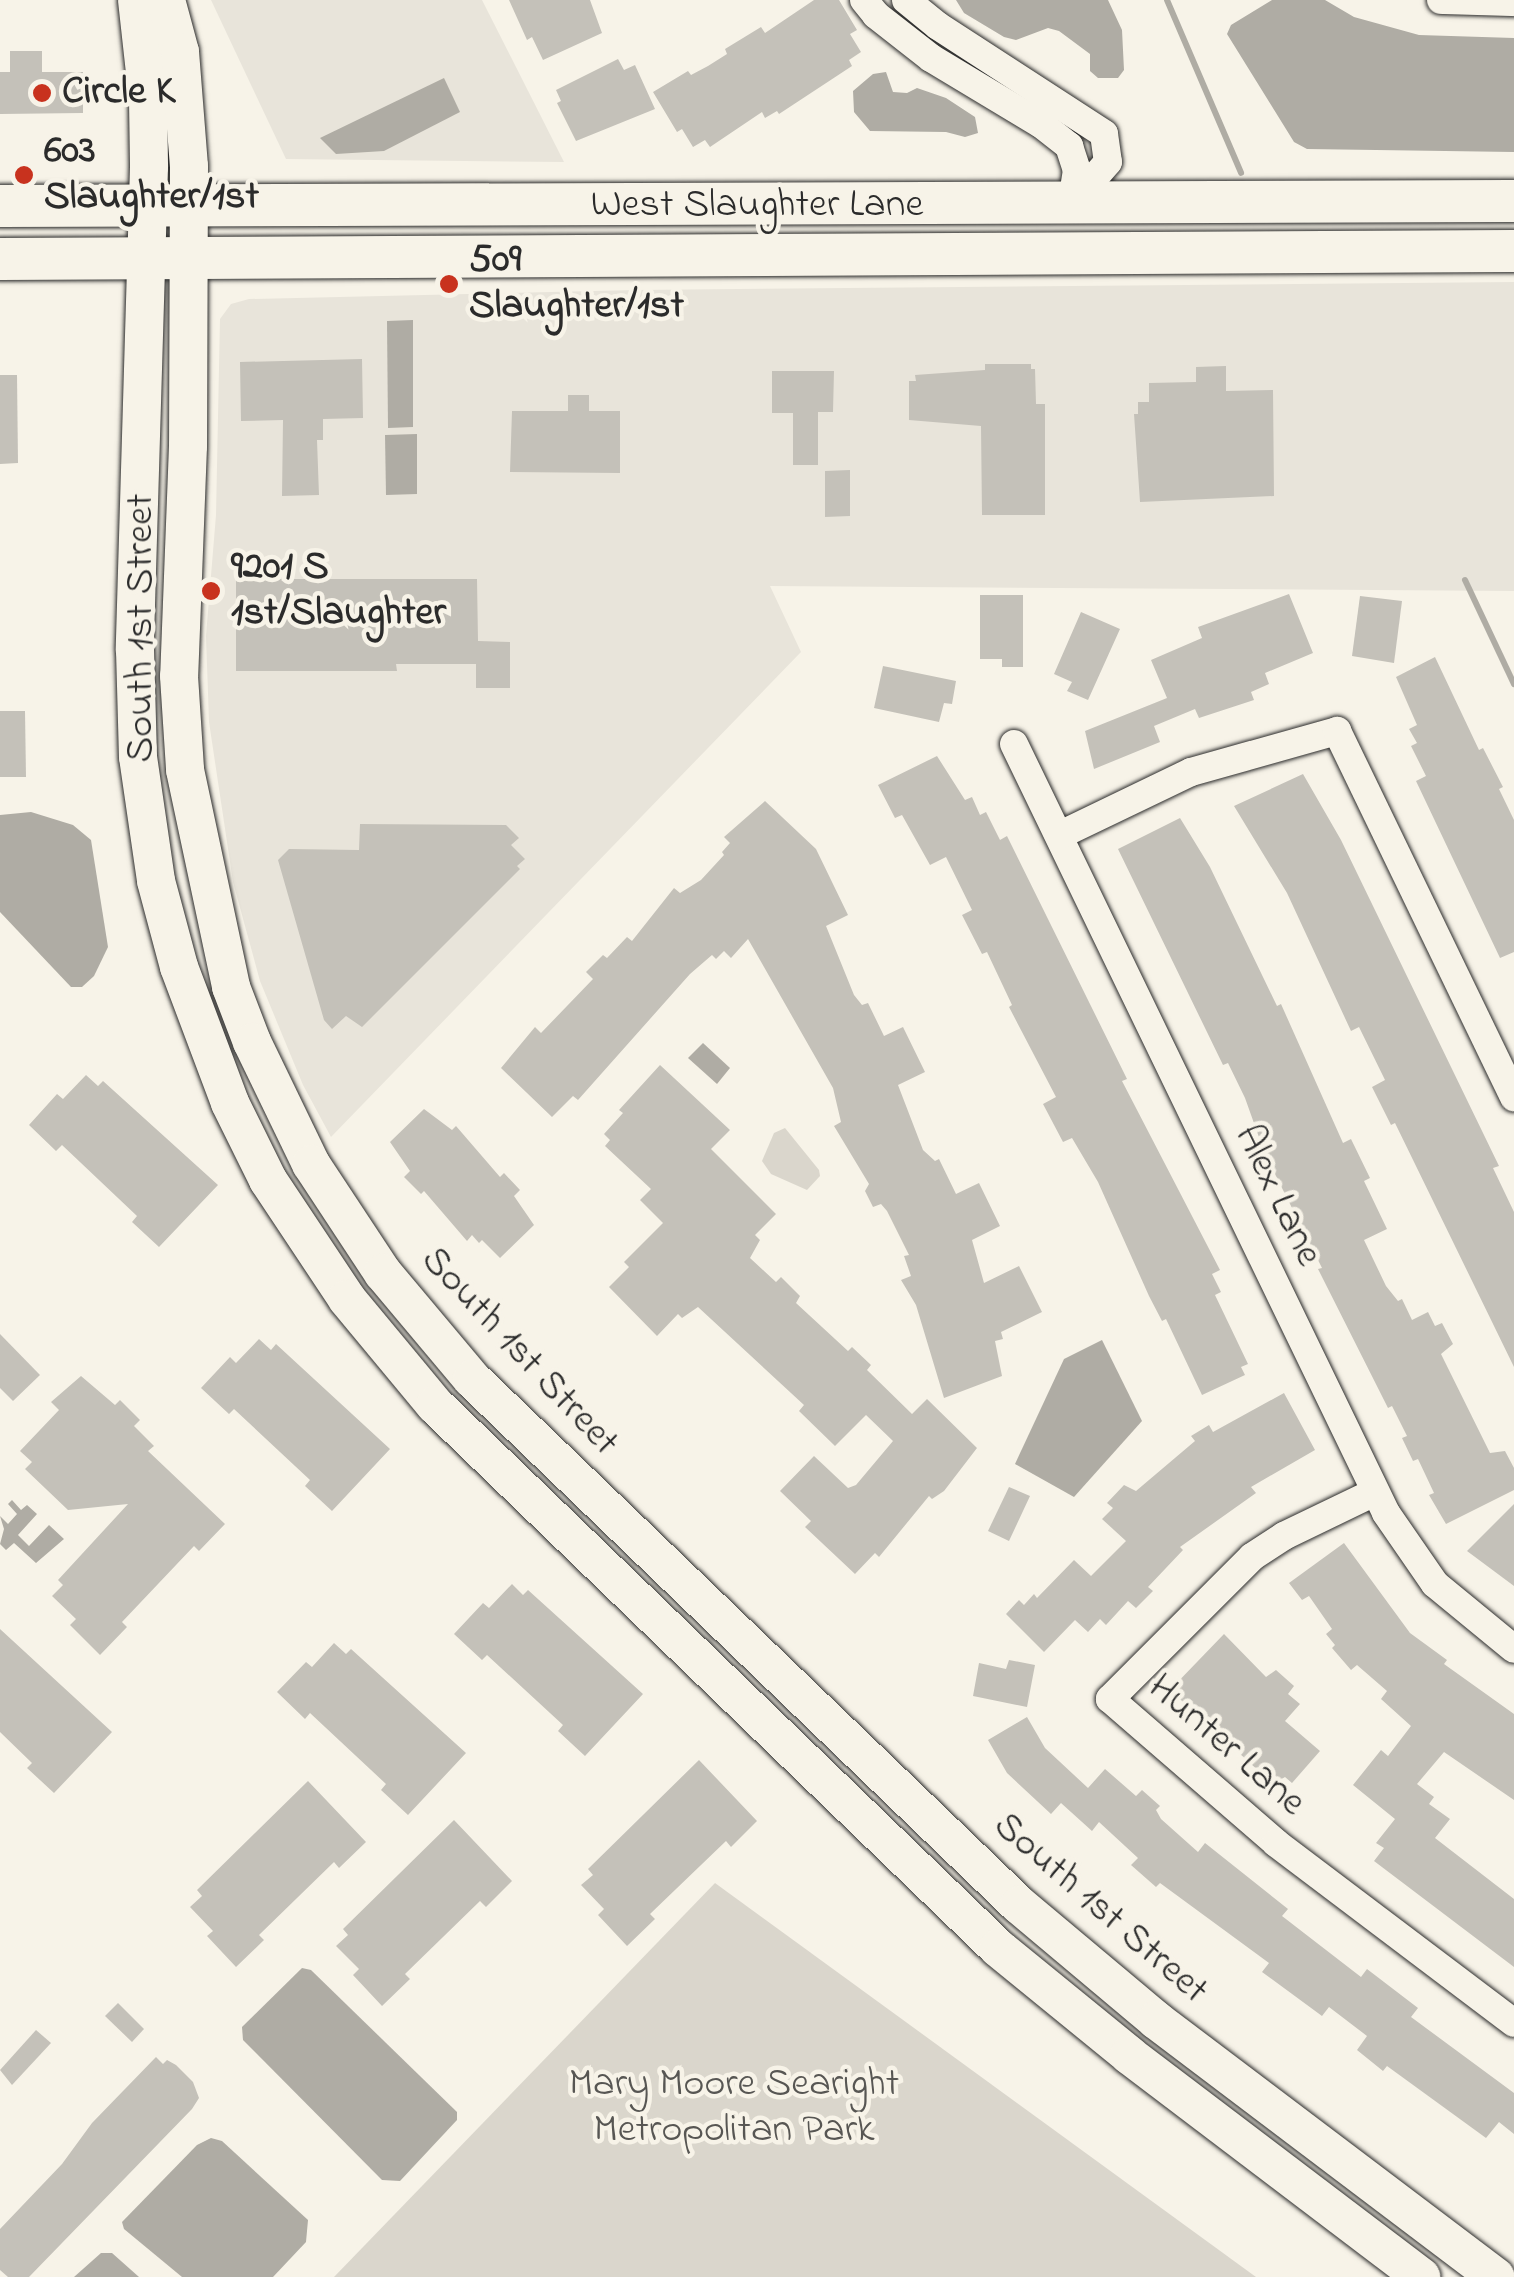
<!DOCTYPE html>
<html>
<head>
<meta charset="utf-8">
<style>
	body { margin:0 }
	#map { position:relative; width:1514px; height:2277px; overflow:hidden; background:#f7f3e8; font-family:"Indie Flower",sans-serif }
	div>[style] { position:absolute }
	.built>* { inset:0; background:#e8e4da }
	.green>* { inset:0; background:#dad6cc }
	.water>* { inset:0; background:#afaca4 }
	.stream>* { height:6px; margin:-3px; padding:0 3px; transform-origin:3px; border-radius:3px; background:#afaca4 }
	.building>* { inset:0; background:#c4c1b9 }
	.roads { filter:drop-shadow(0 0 2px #2b2b2b) drop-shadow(0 0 2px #2b2b2b) }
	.street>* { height:28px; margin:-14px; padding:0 14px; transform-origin:14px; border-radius:14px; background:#f7f3e8 }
	.secondary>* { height:38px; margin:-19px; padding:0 19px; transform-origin:19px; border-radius:19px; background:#f7f3e8 }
	.primary>* { height:42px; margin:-21px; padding:0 21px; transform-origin:21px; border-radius:21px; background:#f7f3e8 }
	.dots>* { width:28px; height:28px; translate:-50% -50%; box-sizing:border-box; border:5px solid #f7f3e8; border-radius:50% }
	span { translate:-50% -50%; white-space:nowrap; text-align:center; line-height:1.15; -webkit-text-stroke:9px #f7f3e8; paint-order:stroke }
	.poi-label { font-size:40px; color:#2b2b2b; font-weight:700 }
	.left { translate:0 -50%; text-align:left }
	.street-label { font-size:40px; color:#2b2b2b }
	.park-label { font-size:40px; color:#575653 }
</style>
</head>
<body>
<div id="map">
	<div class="built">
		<i style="clip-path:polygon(211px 0,482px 0,564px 162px,286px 159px)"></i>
		<i style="clip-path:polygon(1514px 282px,1514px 591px,770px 586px,801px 652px,331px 1137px,303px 1085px,260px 981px,233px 882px,209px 722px,206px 636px,216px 515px,220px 319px,231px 304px,249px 299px,637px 290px)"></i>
	</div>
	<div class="green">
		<i style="clip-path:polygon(785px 1128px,819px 1170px,820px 1176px,807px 1190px,771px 1174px,762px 1161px,774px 1133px)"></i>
		<i style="clip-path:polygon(715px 1883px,1256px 2277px,334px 2277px)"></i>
	</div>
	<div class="water">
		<i style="clip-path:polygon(956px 0,1108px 0,1122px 30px,1124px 70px,1118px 78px,1098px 78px,1090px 71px,1090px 54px,1059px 31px,1048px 28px,1016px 40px,1004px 37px,964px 13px)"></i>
		<i style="clip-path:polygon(1272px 0,1325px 0,1354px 17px,1419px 35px,1514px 38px,1514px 152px,1307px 149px,1294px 142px,1227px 34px,1231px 25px)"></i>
		<i style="clip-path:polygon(886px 72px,893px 92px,907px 93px,917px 88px,946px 98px,975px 117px,978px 133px,965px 137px,946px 132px,870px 131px,854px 112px,853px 91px,873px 74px)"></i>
		<i style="clip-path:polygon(444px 78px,460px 112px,384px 151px,336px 154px,320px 138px)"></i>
		<i style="clip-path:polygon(413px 320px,413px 427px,388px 428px,387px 321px)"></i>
		<i style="clip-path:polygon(417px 434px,417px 494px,386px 495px,385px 435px)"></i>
		<i style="clip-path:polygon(31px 812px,73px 825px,91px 840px,108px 947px,94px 976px,82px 987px,71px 987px,0 912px,0 815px)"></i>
		<i style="clip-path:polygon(703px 1043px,730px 1068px,717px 1084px,688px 1058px)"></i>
		<i style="clip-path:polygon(1102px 1340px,1142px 1421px,1074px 1497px,1015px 1464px,1064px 1359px)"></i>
		<i style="clip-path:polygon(12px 1500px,21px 1510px,27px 1505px,37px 1514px,18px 1535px,29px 1546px,49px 1525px,64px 1539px,36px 1563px,14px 1543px,6px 1550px,0 1544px,4px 1529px,0 1516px,8px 1524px,17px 1514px,8px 1504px)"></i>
		<i style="clip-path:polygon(302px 1968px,311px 1970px,457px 2112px,457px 2120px,400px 2181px,382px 2180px,243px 2040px,242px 2027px)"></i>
		<i style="clip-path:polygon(211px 2138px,222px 2141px,308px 2220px,306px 2242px,273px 2277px,182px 2277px,124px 2229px,122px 2222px,197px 2145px)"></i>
		<i style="clip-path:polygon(101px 2253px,112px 2253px,139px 2277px,74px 2277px)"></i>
	</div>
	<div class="stream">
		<i style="left:1167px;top:0;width:188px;rotate:66.8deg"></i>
		<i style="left:1465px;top:580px;width:115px;rotate:64.8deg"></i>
	</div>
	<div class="building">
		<i style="clip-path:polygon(509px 0,590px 0,602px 33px,543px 60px,532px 37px,527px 40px)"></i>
		<i style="clip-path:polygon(814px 0,839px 0,857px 30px,850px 34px,861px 52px,849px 60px,852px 66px,779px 114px,777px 111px,765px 118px,762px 112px,710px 147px,705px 140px,693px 147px,682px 129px,677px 132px,653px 92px,688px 71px,691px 75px,708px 66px,727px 54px,725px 49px,761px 27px,765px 33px)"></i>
		<i style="clip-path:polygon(10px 51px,42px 51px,42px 72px,83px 72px,83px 113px,0 114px,0 72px,10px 72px)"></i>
		<i style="clip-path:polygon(618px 59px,624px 70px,635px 65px,655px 109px,576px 141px,557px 103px,561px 101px,556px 90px)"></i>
		<i style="clip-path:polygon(362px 359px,363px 418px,323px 419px,323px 440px,317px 440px,319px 495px,282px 496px,283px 420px,241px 421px,240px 362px)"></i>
		<i style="clip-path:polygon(985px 364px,1031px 364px,1031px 369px,1035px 369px,1036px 404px,1045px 404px,1045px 515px,982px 515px,981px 426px,909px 420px,909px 381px,916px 381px,915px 375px,985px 370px)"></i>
		<i style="clip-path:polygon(1226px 366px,1226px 391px,1273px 390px,1274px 496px,1140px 502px,1134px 414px,1138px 414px,1138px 402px,1149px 402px,1149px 383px,1196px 382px,1196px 367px)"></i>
		<i style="clip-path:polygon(772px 371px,834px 371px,833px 412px,818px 412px,818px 465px,793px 465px,793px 413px,772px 413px)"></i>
		<i style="clip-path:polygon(0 375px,17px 375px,18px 463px,0 464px)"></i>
		<i style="clip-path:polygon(568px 395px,589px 395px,589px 411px,620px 411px,620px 473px,510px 472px,512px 411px,568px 411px)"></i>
		<i style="clip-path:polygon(850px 470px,850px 516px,825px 517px,825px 471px)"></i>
		<i style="clip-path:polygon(236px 579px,477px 579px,478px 641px,510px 642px,510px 688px,476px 688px,476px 664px,396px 664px,397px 671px,236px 671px)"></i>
		<i style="clip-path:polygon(1289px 594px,1313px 653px,1265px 673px,1269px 684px,1251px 692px,1254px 700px,1199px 718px,1195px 709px,1154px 726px,1160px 742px,1094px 769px,1085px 731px,1167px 698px,1151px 660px,1202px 638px,1198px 627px)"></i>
		<i style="clip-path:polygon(980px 595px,1023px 595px,1023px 667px,1002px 667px,1002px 659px,980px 659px)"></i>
		<i style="clip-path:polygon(1360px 596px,1402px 601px,1394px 663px,1352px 656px)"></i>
		<i style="clip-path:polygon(1081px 612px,1120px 629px,1088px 700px,1067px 691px,1072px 682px,1054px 674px)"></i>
		<i style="clip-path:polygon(1435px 657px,1479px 750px,1483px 748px,1503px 787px,1499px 789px,1514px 820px,1514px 952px,1500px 958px,1416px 781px,1426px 776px,1411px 746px,1417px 743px,1409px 729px,1417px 725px,1396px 677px)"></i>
		<i style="clip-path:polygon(883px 666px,956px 681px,952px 704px,944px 703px,939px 722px,874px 708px)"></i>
		<i style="clip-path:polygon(0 711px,25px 711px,26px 777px,0 777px)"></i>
		<i style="clip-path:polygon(937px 756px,965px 800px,972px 797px,980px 815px,986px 812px,1000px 840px,1007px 836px,1127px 1079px,1122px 1081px,1220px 1270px,1212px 1274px,1221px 1292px,1215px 1295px,1248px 1364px,1241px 1367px,1245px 1375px,1202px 1395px,1166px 1319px,1162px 1321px,1149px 1296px,1098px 1182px,1072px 1138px,1063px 1142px,1043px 1104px,1056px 1097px,1009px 1007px,1012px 1005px,987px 952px,982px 954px,962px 915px,972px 910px,946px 857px,930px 865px,902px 815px,895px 818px,878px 785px)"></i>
		<i style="clip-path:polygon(1303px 774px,1341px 840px,1499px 1166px,1493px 1168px,1514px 1212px,1514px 1367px,1395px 1123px,1391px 1125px,1372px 1087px,1385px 1080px,1359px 1027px,1351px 1031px,1287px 893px,1234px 806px)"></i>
		<i style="clip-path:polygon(765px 801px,816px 849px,848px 915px,826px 926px,854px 995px,862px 1005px,868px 1003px,884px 1036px,903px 1027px,925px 1072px,898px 1085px,923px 1150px,935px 1161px,939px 1159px,956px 1194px,979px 1183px,1000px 1226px,972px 1240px,984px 1283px,1019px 1266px,1042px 1312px,1001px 1332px,1003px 1339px,995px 1341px,1002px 1376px,944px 1398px,916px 1305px,901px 1280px,911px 1276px,904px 1256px,909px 1255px,887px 1211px,881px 1204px,873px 1207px,865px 1191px,869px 1184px,834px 1126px,841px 1122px,833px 1088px,748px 939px,731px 958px,724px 951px,716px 959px,712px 955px,690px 974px,578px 1100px,573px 1096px,552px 1117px,501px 1068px,535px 1027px,541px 1033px,593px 979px,586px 972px,603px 955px,607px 958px,627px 937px,632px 941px,674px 888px,680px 893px,701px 880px,724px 855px,722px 852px,730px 843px,724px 837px)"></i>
		<i style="clip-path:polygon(1180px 818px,1210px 867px,1277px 1006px,1281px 1004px,1343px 1143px,1351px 1139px,1370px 1178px,1364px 1181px,1387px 1229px,1364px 1240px,1386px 1286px,1398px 1301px,1402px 1299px,1412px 1320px,1428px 1312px,1435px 1326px,1442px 1323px,1453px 1344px,1441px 1354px,1490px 1453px,1505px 1451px,1514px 1468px,1514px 1490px,1446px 1524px,1429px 1495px,1434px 1493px,1418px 1459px,1413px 1461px,1402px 1438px,1407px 1436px,1392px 1406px,1388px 1408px,1318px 1269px,1322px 1268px,1265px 1154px,1245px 1098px,1228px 1063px,1223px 1065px,1118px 849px)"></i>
		<i style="clip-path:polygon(360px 824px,506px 825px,519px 838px,511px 845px,525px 859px,517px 866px,520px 869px,362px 1027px,346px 1016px,332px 1029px,324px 1020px,278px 860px,289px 849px,359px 850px)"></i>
		<i style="clip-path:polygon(660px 1065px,730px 1130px,711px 1149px,776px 1214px,755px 1235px,760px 1240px,750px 1258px,776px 1282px,781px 1277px,800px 1296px,796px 1303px,848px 1351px,852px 1347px,871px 1365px,867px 1370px,912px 1414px,927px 1399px,977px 1448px,944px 1491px,932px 1499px,929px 1496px,879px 1557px,875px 1553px,855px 1574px,805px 1527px,811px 1521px,780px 1491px,814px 1456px,848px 1488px,856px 1485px,893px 1441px,866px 1415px,835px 1446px,799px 1411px,804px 1405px,698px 1307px,682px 1318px,678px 1314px,657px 1336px,609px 1287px,629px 1267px,624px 1262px,663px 1223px,640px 1200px,651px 1189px,605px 1146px,610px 1140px,604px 1134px,623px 1113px,619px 1110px)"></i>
		<i style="clip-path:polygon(86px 1075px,98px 1086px,103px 1081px,218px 1185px,159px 1247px,132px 1222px,137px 1216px,62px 1145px,56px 1151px,29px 1125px,57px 1094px,63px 1099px)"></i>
		<i style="clip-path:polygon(424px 1109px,452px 1130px,456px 1126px,500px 1177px,504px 1173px,520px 1190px,514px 1196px,534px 1225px,500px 1258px,482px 1240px,479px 1243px,472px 1235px,467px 1241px,424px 1191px,421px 1194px,404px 1177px,410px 1171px,390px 1142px)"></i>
		<i style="clip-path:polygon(0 1334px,40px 1375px,13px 1401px,0 1388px)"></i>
		<i style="clip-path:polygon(259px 1339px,271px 1350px,276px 1344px,390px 1449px,332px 1511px,305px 1486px,310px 1480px,234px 1409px,229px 1414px,201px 1388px,230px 1357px,236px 1363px)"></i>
		<i style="clip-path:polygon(81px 1376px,115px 1405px,120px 1400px,140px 1420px,134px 1426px,154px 1446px,148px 1451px,225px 1524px,199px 1551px,194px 1546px,122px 1622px,127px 1627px,100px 1655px,70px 1625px,76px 1619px,52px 1596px,63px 1585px,58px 1580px,128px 1504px,68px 1510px,25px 1469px,32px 1462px,20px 1451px,59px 1410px,51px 1402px)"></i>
		<i style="clip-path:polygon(1284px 1393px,1315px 1450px,1251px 1487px,1256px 1493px,1180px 1547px,1183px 1550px,1148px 1587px,1153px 1591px,1136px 1608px,1128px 1601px,1106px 1625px,1100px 1619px,1088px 1632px,1075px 1620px,1044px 1652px,1006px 1614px,1019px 1600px,1024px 1605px,1034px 1594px,1037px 1598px,1074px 1560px,1091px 1576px,1126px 1541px,1102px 1519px,1113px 1508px,1107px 1503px,1124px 1485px,1136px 1491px,1195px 1441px,1191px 1436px,1209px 1425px,1213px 1432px)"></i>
		<i style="clip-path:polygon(1009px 1487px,1030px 1496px,1009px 1541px,988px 1531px)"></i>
		<i style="clip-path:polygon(1514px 1504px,1514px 1586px,1467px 1551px)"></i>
		<i style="clip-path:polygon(1344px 1543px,1410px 1633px,1447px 1660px,1444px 1664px,1514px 1714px,1514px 1800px,1444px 1752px,1417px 1784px,1434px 1797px,1429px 1804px,1450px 1819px,1435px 1838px,1514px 1899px,1514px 1967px,1374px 1861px,1384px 1848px,1376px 1843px,1395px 1819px,1353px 1785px,1381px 1750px,1388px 1756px,1411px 1726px,1381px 1699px,1387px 1691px,1357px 1665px,1351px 1670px,1332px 1648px,1335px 1645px,1326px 1634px,1332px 1629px,1309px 1596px,1302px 1600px,1289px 1583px)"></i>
		<i style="clip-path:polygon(512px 1584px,523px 1595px,528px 1590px,643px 1694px,585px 1756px,558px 1731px,563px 1725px,487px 1655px,482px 1660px,454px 1634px,483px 1603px,489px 1608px)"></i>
		<i style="clip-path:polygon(0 1629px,112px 1732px,54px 1793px,27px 1768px,32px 1763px,0 1732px)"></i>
		<i style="clip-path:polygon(1224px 1634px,1266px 1677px,1276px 1670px,1294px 1686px,1288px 1694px,1300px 1704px,1285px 1721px,1320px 1751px,1292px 1783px,1285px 1777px,1273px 1784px,1170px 1690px)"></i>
		<i style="clip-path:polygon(334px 1643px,346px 1654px,351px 1649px,466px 1753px,408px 1815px,381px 1790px,386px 1784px,310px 1713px,305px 1719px,277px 1692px,306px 1662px,312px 1667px)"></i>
		<i style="clip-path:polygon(1009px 1660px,1035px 1665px,1027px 1707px,973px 1696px,979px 1663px,1006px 1669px)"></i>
		<i style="clip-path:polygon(1027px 1717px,1045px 1748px,1088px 1788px,1105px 1769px,1136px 1796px,1142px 1790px,1160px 1806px,1156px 1810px,1161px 1819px,1198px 1852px,1205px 1843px,1288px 1909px,1282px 1916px,1304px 1933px,1361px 1977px,1367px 1969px,1418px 2008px,1411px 2017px,1514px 2093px,1514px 2134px,1499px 2122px,1486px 2138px,1387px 2066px,1383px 2071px,1357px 2050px,1367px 2036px,1329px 2007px,1322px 2016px,1262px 1972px,1269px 1963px,1160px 1883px,1156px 1887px,1131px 1865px,1138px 1858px,1099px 1822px,1092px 1831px,1061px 1803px,1051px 1814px,1007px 1773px,988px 1740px)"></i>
		<i style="clip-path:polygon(699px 1760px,757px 1821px,731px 1847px,726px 1841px,650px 1914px,655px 1919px,627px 1946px,598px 1915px,604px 1909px,581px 1885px,593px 1875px,588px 1869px)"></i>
		<i style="clip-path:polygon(308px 1781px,366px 1842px,339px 1868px,334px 1862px,259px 1935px,264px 1940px,236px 1967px,207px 1936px,213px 1931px,190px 1907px,202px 1896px,197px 1890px)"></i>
		<i style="clip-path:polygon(454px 1820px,512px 1881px,486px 1907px,480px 1901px,405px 1974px,410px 1979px,382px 2006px,353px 1975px,359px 1969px,336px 1946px,348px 1935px,343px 1929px)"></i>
		<i style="clip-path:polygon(118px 2003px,144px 2029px,132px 2042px,105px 2016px)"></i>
		<i style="clip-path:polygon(36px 2030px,51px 2043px,12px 2085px,0 2070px)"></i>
		<i style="clip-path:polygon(156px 2057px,163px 2064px,167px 2060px,176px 2065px,193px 2082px,199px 2098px,192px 2109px,29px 2277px,8px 2277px,0 2270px,0 2229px,62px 2164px,92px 2123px)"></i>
	</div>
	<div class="roads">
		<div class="street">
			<i style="left:864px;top:0;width:19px;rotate:51deg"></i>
			<i style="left:876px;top:15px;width:70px;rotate:38deg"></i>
			<i style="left:931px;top:58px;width:128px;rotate:31deg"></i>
			<i style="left:1041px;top:124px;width:36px;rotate:38deg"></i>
			<i style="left:1069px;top:146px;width:25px;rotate:72deg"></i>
			<i style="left:1077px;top:170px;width:33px;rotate:99deg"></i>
			<i style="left:906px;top:0;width:41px;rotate:39.1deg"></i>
			<i style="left:938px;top:26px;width:198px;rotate:33deg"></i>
			<i style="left:1104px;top:134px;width:28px;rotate:82deg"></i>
			<i style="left:1108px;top:162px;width:55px;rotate:131.3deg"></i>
			<i style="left:1441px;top:0;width:73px;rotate:1.6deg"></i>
			<i style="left:1014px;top:744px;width:854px;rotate:64.18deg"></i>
			<i style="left:1386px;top:1513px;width:86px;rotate:55.4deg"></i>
			<i style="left:1435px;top:1584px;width:102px;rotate:39.4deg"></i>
			<i style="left:1060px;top:835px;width:145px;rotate:-25.7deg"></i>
			<i style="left:1191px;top:772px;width:152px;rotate:-15.7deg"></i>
			<i style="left:1337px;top:731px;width:407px;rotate:64.2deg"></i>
			<i style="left:1375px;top:1492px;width:101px;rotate:154.2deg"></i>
			<i style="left:1284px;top:1536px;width:38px;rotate:147deg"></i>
			<i style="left:1252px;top:1557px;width:201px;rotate:135deg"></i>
			<i style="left:1110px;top:1699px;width:220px;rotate:40.9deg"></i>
			<i style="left:1276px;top:1843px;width:298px;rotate:37.1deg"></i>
		</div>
		<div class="secondary">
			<i style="left:137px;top:0;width:101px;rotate:83.7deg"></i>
			<i style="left:148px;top:100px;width:67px;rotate:89.1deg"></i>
			<i style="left:149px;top:167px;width:483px;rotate:91.7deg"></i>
			<i style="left:135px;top:650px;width:107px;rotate:88.4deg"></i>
			<i style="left:138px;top:757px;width:125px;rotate:81.7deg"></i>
			<i style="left:156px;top:881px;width:89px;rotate:75deg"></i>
			<i style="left:179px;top:967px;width:145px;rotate:69.4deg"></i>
			<i style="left:230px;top:1103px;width:86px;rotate:63.7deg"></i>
			<i style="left:268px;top:1180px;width:143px;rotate:56.4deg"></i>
			<i style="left:347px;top:1299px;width:138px;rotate:50.3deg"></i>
			<i style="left:435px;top:1405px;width:782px;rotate:43.96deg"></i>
			<i style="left:998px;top:1948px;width:169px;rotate:39.2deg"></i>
			<i style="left:1129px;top:2055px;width:367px;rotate:37.2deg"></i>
			<i style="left:166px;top:0;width:54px;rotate:74.9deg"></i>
			<i style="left:180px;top:52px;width:114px;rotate:85.5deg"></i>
			<i style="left:189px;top:166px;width:280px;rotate:90.2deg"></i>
			<i style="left:188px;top:446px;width:230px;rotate:92.2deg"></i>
			<i style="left:179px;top:676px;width:94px;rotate:86.3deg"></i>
			<i style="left:185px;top:770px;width:222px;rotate:78deg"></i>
			<i style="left:231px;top:987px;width:59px;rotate:69.1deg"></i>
			<i style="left:252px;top:1042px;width:136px;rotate:64.2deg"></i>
			<i style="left:311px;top:1164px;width:131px;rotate:56.6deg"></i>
			<i style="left:383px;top:1273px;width:138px;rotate:50deg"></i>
			<i style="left:472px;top:1379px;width:759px;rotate:43.88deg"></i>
			<i style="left:1019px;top:1905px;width:179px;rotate:40deg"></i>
			<i style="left:1156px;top:2020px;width:426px;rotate:37.1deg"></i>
		</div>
		<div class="primary">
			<i style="left:0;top:206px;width:1514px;rotate:-0.19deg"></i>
			<i style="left:0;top:259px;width:1514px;rotate:-0.3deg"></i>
		</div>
	</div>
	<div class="dots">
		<i style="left:42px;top:93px;background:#c8321e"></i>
		<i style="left:24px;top:175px;background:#c8321e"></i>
		<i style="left:449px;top:284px;background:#c8321e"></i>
		<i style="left:211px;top:591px;background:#c8321e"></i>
	</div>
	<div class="poi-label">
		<span class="left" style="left:62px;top:93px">Circle K</span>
		<span class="left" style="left:44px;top:175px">603<br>Slaughter/1st</span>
		<span class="left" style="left:469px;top:284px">509<br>Slaughter/1st</span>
		<span class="left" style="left:231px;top:591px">9201 S<br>1st/Slaughter</span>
	</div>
	<div class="street-label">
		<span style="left:757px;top:206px">West Slaughter Lane</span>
		<span style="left:142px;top:628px;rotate:-90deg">South 1st Street</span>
		<span style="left:1277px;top:1196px;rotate:64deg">Alex Lane</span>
		<span style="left:519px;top:1352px;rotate:47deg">South 1st Street</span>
		<span style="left:1226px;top:1746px;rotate:41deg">Hunter Lane</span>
		<span style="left:1100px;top:1909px;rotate:41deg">South 1st Street</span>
	</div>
	<div class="park-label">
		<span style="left:734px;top:2108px">Mary Moore Searight<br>Metropolitan Park</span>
	</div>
</div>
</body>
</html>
